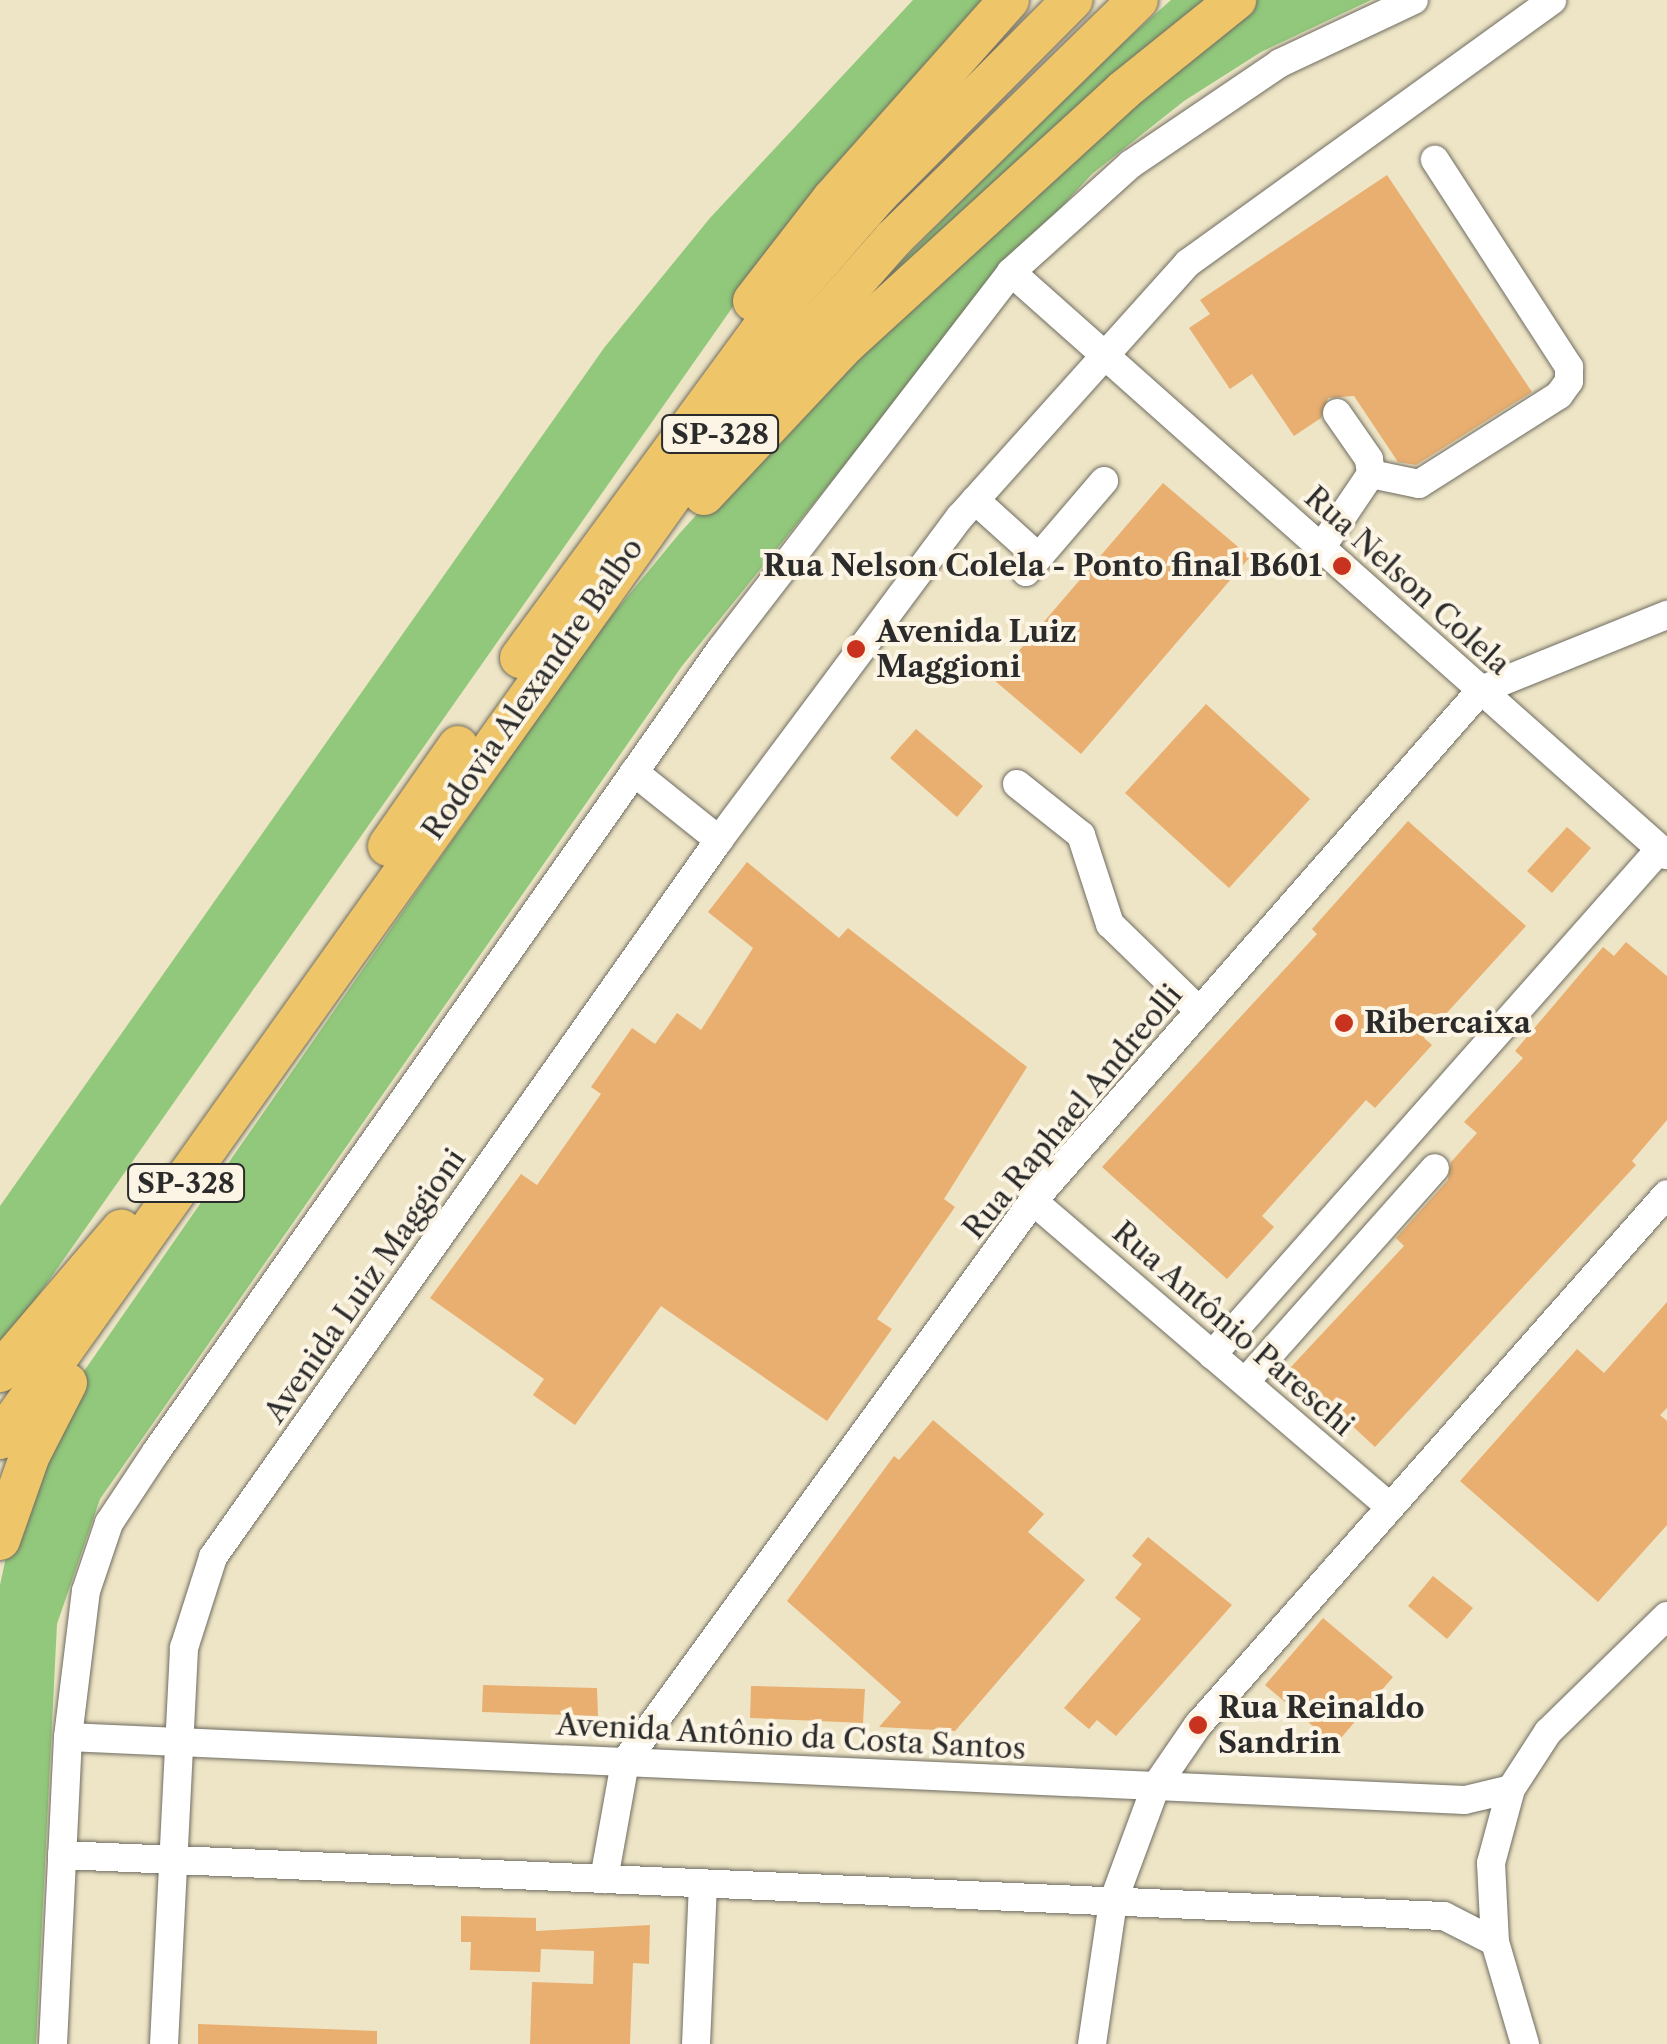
<!DOCTYPE html>
<html>
<head>
<meta charset="utf-8">
<style>
	body { margin:0 }
	#map { position:relative; width:1667px; height:2044px; overflow:hidden; background:#eee5c6; font-family:"Libre Caslon Text",serif }
	div>[style] { position:absolute }
	.green>* { inset:0; background:#91c87b }
	.building>* { inset:0; background:#e8af71 }
	.roads { filter:drop-shadow(0 0 2px #6f6c61) drop-shadow(0 0 2px #6f6c61) }
	.minor>* { height:28px; margin:-14px; padding:0 14px; transform-origin:14px; border-radius:14px; background:#fff }
	.highway>* { height:40px; margin:-20px; padding:0 20px; transform-origin:20px; border-radius:20px; background:#eec569 }
	.dots>* { width:28px; height:28px; translate:-50% -50%; box-sizing:border-box; border:5px solid #fcf5e5; border-radius:50% }
	span { translate:-50% -50%; white-space:nowrap; text-align:center; line-height:1.15; -webkit-text-stroke:8px #fcf5e5; paint-order:stroke }
	.shield-label span { padding:2px 8px; background:#fcf5e5; border:2px solid; border-radius:8px; -webkit-text-stroke-width:0 }
	.shield-label { font-size:28px; color:#2b2b2b; font-weight:700 }
	.poi-label { font-size:30px; color:#2b2b2b; font-weight:700 }
	.right { translate:-100% -50%; text-align:right }
	.left { translate:0 -50%; text-align:left }
	.street-label { font-size:30px; color:#2b2b2b }
</style>
</head>
<body>
<div id="map">
	<div class="green">
		<i style="clip-path:polygon(913px 0,991px 0,751px 281px,0 1350px,0 1206px,604px 348px,710px 218px)"></i>
		<i style="clip-path:polygon(1171px 0,1211px 0,844px 319px,1079px 82px)"></i>
		<i style="clip-path:polygon(1252px 0,1371px 0,1261px 52px,1184px 101px,1092px 174px,1001px 272px,682px 666px,100px 1499px,57px 1624px,36px 2044px,0 2044px,0 1585px,12px 1529px,73px 1387px,590px 642px,679px 534px,751px 455px)"></i>
	</div>
	<div class="building">
		<i style="clip-path:polygon(1387px 175px,1532px 392px,1416px 465px,1398px 462px,1354px 396px,1328px 398px,1321px 418px,1294px 436px,1252px 374px,1230px 389px,1189px 328px,1210px 314px,1200px 300px)"></i>
		<i style="clip-path:polygon(1163px 483px,1250px 557px,1081px 754px,994px 680px)"></i>
		<i style="clip-path:polygon(1206px 704px,1310px 799px,1229px 888px,1125px 793px)"></i>
		<i style="clip-path:polygon(916px 729px,983px 786px,957px 817px,890px 758px)"></i>
		<i style="clip-path:polygon(1408px 821px,1526px 926px,1424px 1038px,1432px 1045px,1375px 1108px,1366px 1100px,1262px 1216px,1274px 1227px,1227px 1279px,1102px 1167px,1317px 934px,1312px 929px)"></i>
		<i style="clip-path:polygon(1567px 827px,1591px 848px,1552px 893px,1527px 871px)"></i>
		<i style="clip-path:polygon(747px 862px,839px 938px,848px 928px,1027px 1067px,944px 1199px,955px 1207px,877px 1319px,892px 1329px,827px 1421px,661px 1306px,575px 1425px,533px 1395px,544px 1379px,430px 1298px,521px 1174px,537px 1185px,601px 1094px,591px 1087px,632px 1028px,655px 1044px,677px 1013px,701px 1030px,753px 948px,708px 912px)"></i>
		<i style="clip-path:polygon(1626px 942px,1667px 976px,1667px 1120px,1632px 1161px,1636px 1165px,1375px 1447px,1290px 1368px,1404px 1246px,1396px 1238px,1448px 1180px,1451px 1162px,1477px 1133px,1464px 1122px,1523px 1058px,1515px 1051px,1603px 947px,1614px 956px)"></i>
		<i style="clip-path:polygon(1667px 1302px,1667px 1408px,1660px 1415px,1667px 1421px,1667px 1525px,1598px 1602px,1460px 1481px,1577px 1349px,1604px 1373px)"></i>
		<i style="clip-path:polygon(933px 1420px,1044px 1514px,1028px 1532px,1085px 1580px,955px 1731px,879px 1727px,901px 1702px,787px 1601px,894px 1456px,899px 1460px)"></i>
		<i style="clip-path:polygon(1148px 1537px,1232px 1605px,1116px 1736px,1097px 1720px,1089px 1729px,1064px 1708px,1141px 1619px,1115px 1598px,1142px 1564px,1132px 1556px)"></i>
		<i style="clip-path:polygon(1433px 1576px,1473px 1608px,1447px 1639px,1408px 1606px)"></i>
		<i style="clip-path:polygon(1323px 1618px,1393px 1677px,1335px 1745px,1265px 1685px)"></i>
		<i style="clip-path:polygon(483px 1685px,597px 1688px,598px 1716px,482px 1712px)"></i>
		<i style="clip-path:polygon(751px 1686px,865px 1689px,863px 1723px,750px 1718px)"></i>
		<i style="clip-path:polygon(461px 1916px,536px 1918px,536px 1931px,650px 1925px,649px 1964px,633px 1963px,630px 2044px,530px 2044px,532px 1982px,593px 1984px,594px 1951px,541px 1949px,540px 1972px,470px 1970px,471px 1942px,461px 1942px)"></i>
		<i style="clip-path:polygon(198px 2024px,377px 2031px,377px 2044px,198px 2044px)"></i>
	</div>
	<div class="roads">
		<div class="minor">
			<i style="left:1011px;top:272px;width:878px;rotate:41.63deg"></i>
			<i style="left:1371px;top:474px;width:49px;rotate:11.8deg"></i>
			<i style="left:1419px;top:484px;width:166px;rotate:-32.4deg"></i>
			<i style="left:1559px;top:395px;width:17px;rotate:-54deg"></i>
			<i style="left:1569px;top:381px;width:14px;rotate:-90deg"></i>
			<i style="left:1569px;top:367px;width:247px;rotate:-122.9deg"></i>
			<i style="left:975px;top:500px;width:85px;rotate:42.1deg"></i>
			<i style="left:1321px;top:548px;width:89px;rotate:-56deg"></i>
			<i style="left:1371px;top:474px;width:15px;rotate:-98deg"></i>
			<i style="left:1369px;top:459px;width:56px;rotate:-124.8deg"></i>
			<i style="left:1026px;top:572px;width:120px;rotate:-49.4deg"></i>
			<i style="left:634px;top:772px;width:109px;rotate:38.7deg"></i>
			<i style="left:1017px;top:784px;width:82px;rotate:38.6deg"></i>
			<i style="left:1081px;top:835px;width:94px;rotate:72deg"></i>
			<i style="left:1110px;top:924px;width:124px;rotate:44.3deg"></i>
			<i style="left:1033px;top:1201px;width:470px;rotate:40.6deg"></i>
			<i style="left:1212px;top:1355px;width:676px;rotate:-48.48deg"></i>
			<i style="left:1245px;top:1382px;width:286px;rotate:-48.4deg"></i>
			<i style="left:68px;top:1737px;width:1398px;rotate:2.58deg"></i>
			<i style="left:1465px;top:1800px;width:47px;rotate:-13.4deg"></i>
			<i style="left:62px;top:1855px;width:1383px;rotate:2.53deg"></i>
			<i style="left:1444px;top:1916px;width:57px;rotate:27deg"></i>
			<i style="left:604px;top:1879px;width:119px;rotate:-79.8deg"></i>
			<i style="left:625px;top:1762px;width:694px;rotate:-53.97deg"></i>
			<i style="left:1033px;top:1201px;width:680px;rotate:-48.76deg"></i>
			<i style="left:1481px;top:690px;width:201px;rotate:-22deg"></i>
			<i style="left:53px;top:2044px;width:307px;rotate:-87.2deg"></i>
			<i style="left:68px;top:1737px;width:147px;rotate:-83deg"></i>
			<i style="left:86px;top:1591px;width:72px;rotate:-71.3deg"></i>
			<i style="left:109px;top:1523px;width:85px;rotate:-56.5deg"></i>
			<i style="left:156px;top:1452px;width:982px;rotate:-54.87deg"></i>
			<i style="left:721px;top:649px;width:476px;rotate:-52.4deg"></i>
			<i style="left:1011px;top:272px;width:161px;rotate:-42deg"></i>
			<i style="left:1131px;top:164px;width:180px;rotate:-34.1deg"></i>
			<i style="left:1280px;top:63px;width:148px;rotate:-25.2deg"></i>
			<i style="left:164px;top:2044px;width:397px;rotate:-87.1deg"></i>
			<i style="left:184px;top:1648px;width:96px;rotate:-72.3deg"></i>
			<i style="left:213px;top:1557px;width:878px;rotate:-54.79deg"></i>
			<i style="left:719px;top:840px;width:403px;rotate:-53.3deg"></i>
			<i style="left:960px;top:517px;width:341px;rotate:-48.1deg"></i>
			<i style="left:1188px;top:263px;width:449px;rotate:-35.8deg"></i>
			<i style="left:696px;top:2044px;width:160px;rotate:-87.5deg"></i>
			<i style="left:1092px;top:2044px;width:144px;rotate:-81.6deg"></i>
			<i style="left:1113px;top:1902px;width:124px;rotate:-69.7deg"></i>
			<i style="left:1156px;top:1786px;width:74px;rotate:-55.5deg"></i>
			<i style="left:1198px;top:1725px;width:708px;rotate:-48.55deg"></i>
			<i style="left:1525px;top:2044px;width:106px;rotate:-106.4deg"></i>
			<i style="left:1495px;top:1942px;width:79px;rotate:-92.9deg"></i>
			<i style="left:1491px;top:1863px;width:77px;rotate:-74.9deg"></i>
			<i style="left:1511px;top:1789px;width:68px;rotate:-57deg"></i>
			<i style="left:1548px;top:1732px;width:166px;rotate:-44.3deg"></i>
		</div>
		<div class="highway">
			<i style="left:753px;top:301px;width:130px;rotate:-52.2deg"></i>
			<i style="left:833px;top:198px;width:265px;rotate:-48.4deg"></i>
			<i style="left:704px;top:495px;width:207px;rotate:-46.8deg"></i>
			<i style="left:846px;top:344px;width:377px;rotate:-42.4deg"></i>
			<i style="left:1124px;top:90px;width:144px;rotate:-38.8deg"></i>
			<i style="left:520px;top:658px;width:413px;rotate:-53.7deg"></i>
			<i style="left:765px;top:325px;width:174px;rotate:-49deg"></i>
			<i style="left:879px;top:194px;width:274px;rotate:-45.1deg"></i>
			<i style="left:388px;top:846px;width:122px;rotate:-55deg"></i>
			<i style="left:0;top:1372px;width:187px;rotate:-49.6deg"></i>
			<i style="left:0;top:1439px;width:1195px;rotate:-54.54deg"></i>
			<i style="left:693px;top:466px;width:303px;rotate:-48.6deg"></i>
			<i style="left:893px;top:239px;width:342px;rotate:-44.3deg"></i>
			<i style="left:0;top:1540px;width:90px;rotate:-70.6deg"></i>
			<i style="left:30px;top:1455px;width:81px;rotate:-62.8deg"></i>
		</div>
	</div>
	<div class="dots">
		<i style="left:1342px;top:566px;background:#c8321e"></i>
		<i style="left:856px;top:649px;background:#c8321e"></i>
		<i style="left:1344px;top:1023px;background:#c8321e"></i>
		<i style="left:1198px;top:1725px;background:#c8321e"></i>
	</div>
	<div class="shield-label">
		<span style="left:720px;top:434px">SP-328</span>
		<span style="left:186px;top:1183px">SP-328</span>
	</div>
	<div class="poi-label">
		<span class="right" style="left:1322px;top:566px">Rua Nelson Colela - Ponto final B601</span>
		<span class="left" style="left:876px;top:649px">Avenida Luiz<br>Maggioni</span>
		<span class="left" style="left:1364px;top:1023px">Ribercaixa</span>
		<span class="left" style="left:1218px;top:1725px">Rua Reinaldo<br>Sandrin</span>
	</div>
	<div class="street-label">
		<span style="left:1407px;top:581px;rotate:42deg">Rua Nelson Colela</span>
		<span style="left:533px;top:689px;rotate:-55deg">Rodovia Alexandre Balbo</span>
		<span style="left:1073px;top:1112px;rotate:-50deg">Rua Raphael Andreolli</span>
		<span style="left:365px;top:1286px;rotate:-55deg">Avenida Luiz Maggioni</span>
		<span style="left:1233px;top:1329px;rotate:41deg">Rua Antônio Pareschi</span>
		<span style="left:791px;top:1737px;rotate:3deg">Avenida Antônio da Costa Santos</span>
	</div>
</div>
</body>
</html>
